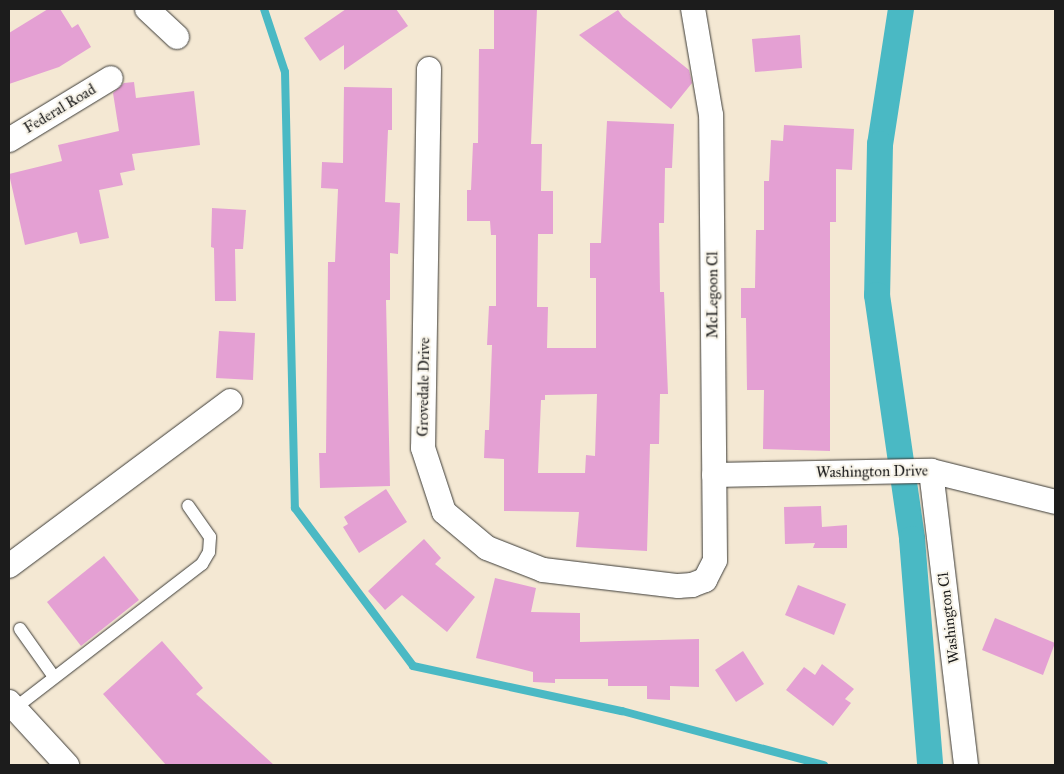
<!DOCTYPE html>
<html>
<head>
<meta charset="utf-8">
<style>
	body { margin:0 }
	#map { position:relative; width:1064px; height:774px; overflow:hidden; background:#f4e8d3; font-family:"IM FELL Great Primer",serif }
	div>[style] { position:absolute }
	.stream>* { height:8px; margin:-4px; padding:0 4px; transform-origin:4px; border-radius:4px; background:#4ab9c4 }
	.canal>* { height:26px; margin:-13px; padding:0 13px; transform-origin:13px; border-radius:13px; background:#4ab9c4 }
	.building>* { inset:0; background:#e4a0d3 }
	.roads { filter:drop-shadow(0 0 1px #3c3b37) drop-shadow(0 0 1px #3c3b37) }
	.lane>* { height:12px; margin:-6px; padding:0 6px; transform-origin:6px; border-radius:6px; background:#fff }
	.street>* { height:24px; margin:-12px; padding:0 12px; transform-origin:12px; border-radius:12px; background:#fff }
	span { translate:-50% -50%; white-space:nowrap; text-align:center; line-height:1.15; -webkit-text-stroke:4px #f7f3e8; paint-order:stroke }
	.street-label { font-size:15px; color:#1c1c1c }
	.frame { position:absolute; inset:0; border:10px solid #1c1c1c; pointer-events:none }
</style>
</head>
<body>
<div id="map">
	<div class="stream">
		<i style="left:264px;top:9px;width:66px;rotate:71.6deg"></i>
		<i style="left:285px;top:72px;width:436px;rotate:88.7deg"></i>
		<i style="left:295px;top:508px;width:197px;rotate:53.2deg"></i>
		<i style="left:413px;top:666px;width:214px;rotate:12.2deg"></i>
		<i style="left:622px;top:711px;width:209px;rotate:15deg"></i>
	</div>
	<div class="canal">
		<i style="left:901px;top:9px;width:137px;rotate:98.8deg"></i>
		<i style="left:880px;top:144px;width:151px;rotate:91.1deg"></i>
		<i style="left:877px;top:295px;width:246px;rotate:81.8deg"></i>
		<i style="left:912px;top:539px;width:227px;rotate:85.4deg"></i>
	</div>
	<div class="building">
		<i style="clip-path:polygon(48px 9px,60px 9px,72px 28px,78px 24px,91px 47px,59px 67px,9px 84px,9px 33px)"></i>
		<i style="clip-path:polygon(346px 9px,396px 9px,408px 26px,344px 70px,344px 45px,320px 61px,304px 38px)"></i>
		<i style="clip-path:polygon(evenodd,494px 9px,537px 9px,531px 144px,542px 144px,541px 191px,553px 191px,553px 234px,538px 234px,537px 307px,548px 307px,547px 348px,596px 348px,596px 278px,590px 278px,590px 243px,601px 243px,607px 121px,674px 124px,672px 168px,665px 168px,664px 223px,659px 223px,660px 292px,664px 292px,668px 394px,660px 394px,659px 444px,650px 444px,647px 551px,576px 547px,579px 512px,504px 511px,504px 459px,484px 458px,485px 430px,489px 430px,492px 345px,487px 345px,489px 306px,496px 306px,496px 235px,491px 235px,490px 221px,467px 221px,467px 190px,471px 190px,473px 143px,478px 143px,479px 49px,494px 49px,494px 9px,597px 394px,595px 456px,586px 455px,585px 473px,538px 473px,541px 400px,545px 400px,545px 395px,597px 394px)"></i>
		<i style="clip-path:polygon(618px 10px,623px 17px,689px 70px,692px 83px,671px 109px,579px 35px)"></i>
		<i style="clip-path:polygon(800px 35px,802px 68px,755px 72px,752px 39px)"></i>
		<i style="clip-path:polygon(134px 82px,136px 98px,194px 91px,200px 145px,132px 154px,135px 170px,120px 173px,123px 185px,99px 190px,109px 238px,80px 244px,77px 232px,25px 245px,9px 174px,62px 161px,58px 145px,119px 131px,113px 93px,124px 83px)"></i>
		<i style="clip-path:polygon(344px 87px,392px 88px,392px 130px,388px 130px,385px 202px,400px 203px,398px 254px,390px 253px,390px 300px,386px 300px,390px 486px,320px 488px,319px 453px,326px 453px,328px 262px,335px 262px,338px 189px,321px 188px,322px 162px,343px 163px)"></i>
		<i style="clip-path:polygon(784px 125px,854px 129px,852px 170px,836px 169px,836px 222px,830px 222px,830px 451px,763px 449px,764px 390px,747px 390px,746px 318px,741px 318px,741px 288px,755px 288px,756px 230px,764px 230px,764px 181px,769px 181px,771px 140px,783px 141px)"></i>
		<i style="clip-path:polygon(212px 208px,246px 210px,243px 249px,235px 249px,236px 301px,215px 301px,214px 248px,211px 247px)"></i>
		<i style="clip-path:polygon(219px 331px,255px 333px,253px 380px,216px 378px)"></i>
		<i style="clip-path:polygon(386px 489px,407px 522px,359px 553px,343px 527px,348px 524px,344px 517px)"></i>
		<i style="clip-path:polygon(821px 506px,822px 527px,847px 525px,847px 548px,813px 548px,815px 543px,785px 544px,784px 507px)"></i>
		<i style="clip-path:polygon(424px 539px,441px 558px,435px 564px,475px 597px,447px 632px,402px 595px,385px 610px,368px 591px)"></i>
		<i style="clip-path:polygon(104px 556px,139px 600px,81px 646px,47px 602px)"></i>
		<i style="clip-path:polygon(495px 578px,536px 588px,531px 612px,580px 613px,580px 642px,699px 639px,699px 687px,670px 686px,670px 700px,647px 699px,647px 686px,608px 686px,608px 679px,555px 679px,555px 683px,533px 682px,533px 672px,476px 658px)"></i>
		<i style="clip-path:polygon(798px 585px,846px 604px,834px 635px,785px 615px)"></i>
		<i style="clip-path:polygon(995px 618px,1055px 643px,1043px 675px,982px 650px)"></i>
		<i style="clip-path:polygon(162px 641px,203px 688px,196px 694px,274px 765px,166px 765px,103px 694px)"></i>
		<i style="clip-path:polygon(743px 651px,764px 684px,736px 702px,715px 670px)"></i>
		<i style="clip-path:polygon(822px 664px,854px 689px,845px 699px,851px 703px,833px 726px,786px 690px,804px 667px,815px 675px)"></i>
	</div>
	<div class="roads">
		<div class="lane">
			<i style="left:20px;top:629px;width:59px;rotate:54.7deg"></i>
			<i style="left:15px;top:708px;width:236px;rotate:-37.6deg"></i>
			<i style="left:202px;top:564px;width:14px;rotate:-60deg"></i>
			<i style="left:209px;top:552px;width:15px;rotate:-86deg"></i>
			<i style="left:210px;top:537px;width:38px;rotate:-125deg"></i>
		</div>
		<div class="street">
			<i style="left:147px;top:9px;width:41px;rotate:43deg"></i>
			<i style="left:429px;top:69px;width:379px;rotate:90.9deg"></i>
			<i style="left:423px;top:448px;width:67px;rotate:71.8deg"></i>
			<i style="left:444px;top:512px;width:56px;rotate:39.9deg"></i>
			<i style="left:487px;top:548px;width:60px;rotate:21.4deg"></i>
			<i style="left:543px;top:570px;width:136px;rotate:6.8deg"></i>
			<i style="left:678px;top:586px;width:14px;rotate:-4deg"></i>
			<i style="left:692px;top:585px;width:14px;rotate:-21deg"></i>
			<i style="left:705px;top:580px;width:22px;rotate:-63deg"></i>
			<i style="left:715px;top:560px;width:445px;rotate:-90.5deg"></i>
			<i style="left:711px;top:115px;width:108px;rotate:-99.6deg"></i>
			<i style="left:9px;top:140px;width:119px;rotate:-31.3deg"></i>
			<i style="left:931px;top:471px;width:296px;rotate:83.2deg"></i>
			<i style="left:714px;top:475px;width:217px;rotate:-1.1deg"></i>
			<i style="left:931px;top:471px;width:128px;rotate:14deg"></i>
			<i style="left:9px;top:566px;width:276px;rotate:-36.7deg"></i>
			<i style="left:9px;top:702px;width:86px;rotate:47.4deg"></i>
		</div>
	</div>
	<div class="street-label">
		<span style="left:60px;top:109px;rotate:-31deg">Federal Road</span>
		<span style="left:713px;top:295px;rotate:-90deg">McLegoon Cl</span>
		<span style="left:424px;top:387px;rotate:-89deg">Grovedale Drive</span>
		<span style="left:872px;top:472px;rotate:-1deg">Washington Drive</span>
		<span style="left:949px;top:618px;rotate:-97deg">Washington Cl</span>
	</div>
	<div class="frame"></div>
</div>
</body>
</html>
